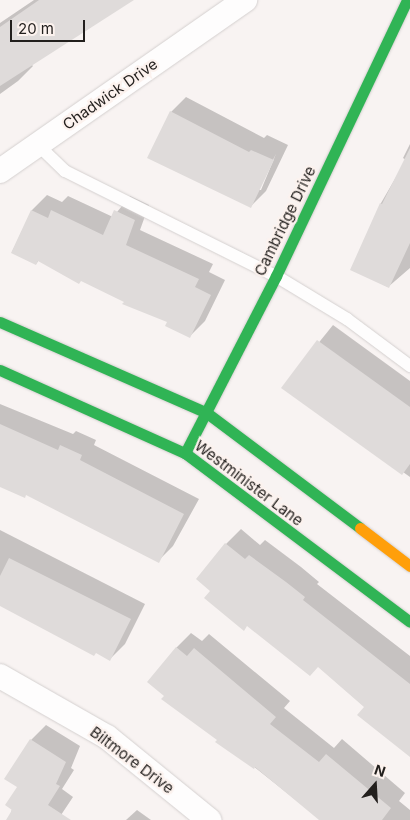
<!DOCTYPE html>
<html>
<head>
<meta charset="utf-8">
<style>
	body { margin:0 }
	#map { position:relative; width:410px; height:820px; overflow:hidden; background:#f8f3f2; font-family:Inter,sans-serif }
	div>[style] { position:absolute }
	.shadow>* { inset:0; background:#0003 }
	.building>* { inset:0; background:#dfdbda }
	.roads { filter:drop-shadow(0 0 1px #d4d0cf) drop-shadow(0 0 1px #d4d0cf) }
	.lane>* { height:12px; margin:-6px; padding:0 6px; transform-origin:6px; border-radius:6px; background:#fefdfd }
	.street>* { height:24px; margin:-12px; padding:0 12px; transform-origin:12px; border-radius:12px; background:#fefdfd }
	.fast>* { height:11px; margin:-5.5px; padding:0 5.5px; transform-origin:5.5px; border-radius:5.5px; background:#30b455 }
	.slow>* { height:11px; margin:-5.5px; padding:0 5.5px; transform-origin:5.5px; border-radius:5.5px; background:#ff9f0a }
	span { translate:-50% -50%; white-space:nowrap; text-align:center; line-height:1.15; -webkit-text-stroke:4.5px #fcf2ee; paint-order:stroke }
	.street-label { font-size:15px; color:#221f1d }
	.north { position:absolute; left:350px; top:760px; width:50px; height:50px; -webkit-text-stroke:4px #fcf2ee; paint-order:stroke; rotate:19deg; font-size:14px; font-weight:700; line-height:20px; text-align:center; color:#221f1d }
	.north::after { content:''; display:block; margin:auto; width:18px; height:22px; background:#221f1d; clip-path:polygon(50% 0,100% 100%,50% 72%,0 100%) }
	.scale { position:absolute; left:10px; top:20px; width:75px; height:22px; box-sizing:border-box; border:2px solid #221f1d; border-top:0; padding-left:6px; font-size:15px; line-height:18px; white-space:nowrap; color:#221f1d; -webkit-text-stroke:4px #fcf2ee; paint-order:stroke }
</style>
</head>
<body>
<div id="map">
	<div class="shadow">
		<i style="clip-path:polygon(34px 0,128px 0,84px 32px,82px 30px,31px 64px,33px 66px,18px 81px,0 94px,0 23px)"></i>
		<i style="clip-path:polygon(evenodd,186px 97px,264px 138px,267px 135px,288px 145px,266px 191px,251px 206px,171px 112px,186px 97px,276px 154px,261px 190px,258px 190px,276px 154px)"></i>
		<i style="clip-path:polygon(410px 144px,410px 268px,388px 287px,352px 269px,381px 203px,406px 160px,403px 158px)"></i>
		<i style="clip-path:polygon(47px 195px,62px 202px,68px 196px,113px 217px,130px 196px,149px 205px,140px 230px,213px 264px,209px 272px,225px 280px,205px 321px,190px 336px,169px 322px,39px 260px,36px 264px,12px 252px,32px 210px)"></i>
		<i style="clip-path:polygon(333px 325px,410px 381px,410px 477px,283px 387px)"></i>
		<i style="clip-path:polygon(0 404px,73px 434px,76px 431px,96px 440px,94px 445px,199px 499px,173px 546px,158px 561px,0 471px)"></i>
		<i style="clip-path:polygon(241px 529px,260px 545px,265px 540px,301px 567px,319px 582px,317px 584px,410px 656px,410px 754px,365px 707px,318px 666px,212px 591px,226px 544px)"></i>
		<i style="clip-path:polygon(0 530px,145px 604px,125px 644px,110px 659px,0 604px)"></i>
		<i style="clip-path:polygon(191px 633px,202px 641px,209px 634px,290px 701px,284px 708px,334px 748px,342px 739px,405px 793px,399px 801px,410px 810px,410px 820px,321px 820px,165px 696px,176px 648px)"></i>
		<i style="clip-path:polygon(46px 725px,80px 746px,71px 768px,74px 770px,62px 789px,73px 797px,61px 815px,66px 820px,9px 820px,18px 787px,6px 778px,31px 740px)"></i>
		<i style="clip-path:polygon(137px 810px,151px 820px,126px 820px)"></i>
	</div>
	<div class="building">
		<i style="clip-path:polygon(39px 0,134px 0,0 86px,0 27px)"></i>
		<i style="clip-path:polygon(170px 111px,249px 152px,251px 150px,274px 160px,251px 208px,147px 158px)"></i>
		<i style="clip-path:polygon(410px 148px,410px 243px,389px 288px,350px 270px,380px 203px,382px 204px)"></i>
		<i style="clip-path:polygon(31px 210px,48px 218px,51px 210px,103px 235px,114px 210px,135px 220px,126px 245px,199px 279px,195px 287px,211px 295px,190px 338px,165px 326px,167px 322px,122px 304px,124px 302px,81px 281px,79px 284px,38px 261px,36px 265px,11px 253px)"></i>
		<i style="clip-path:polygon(317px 340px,410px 407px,410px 464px,402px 475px,281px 388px)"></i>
		<i style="clip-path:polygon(0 424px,58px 450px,60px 445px,82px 455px,80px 460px,184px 514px,159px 563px,26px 495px,25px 498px,0 487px)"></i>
		<i style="clip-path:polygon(225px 543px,245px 559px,249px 555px,286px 582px,305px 597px,303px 600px,410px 684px,410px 757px,357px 715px,364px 707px,318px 667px,310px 676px,247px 626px,244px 631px,204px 598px,210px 591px,196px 579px)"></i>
		<i style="clip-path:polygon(9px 558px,131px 619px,110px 661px,96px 653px,94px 656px,0 606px,0 576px)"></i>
		<i style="clip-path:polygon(176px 647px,187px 656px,194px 648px,276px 717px,270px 724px,319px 762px,326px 754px,391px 808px,382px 820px,319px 820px,255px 767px,254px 769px,215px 742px,217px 740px,161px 699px,164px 696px,147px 682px)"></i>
		<i style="clip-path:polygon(30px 739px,66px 762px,56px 784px,60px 786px,48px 805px,71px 820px,6px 820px,12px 810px,5px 805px,17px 787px,4px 779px)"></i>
	</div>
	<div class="roads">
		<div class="lane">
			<i style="left:37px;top:144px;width:39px;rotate:44deg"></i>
			<i style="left:65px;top:171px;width:236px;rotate:26.5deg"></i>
			<i style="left:276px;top:276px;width:83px;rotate:31.2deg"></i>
			<i style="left:347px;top:319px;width:79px;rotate:36.7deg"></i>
		</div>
		<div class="street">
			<i style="left:0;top:171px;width:299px;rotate:-34.9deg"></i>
			<i style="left:0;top:676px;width:123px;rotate:29.7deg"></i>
			<i style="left:107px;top:737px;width:132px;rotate:39.1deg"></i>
		</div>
		<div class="fast">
			<i style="left:0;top:322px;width:226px;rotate:23.7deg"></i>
			<i style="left:207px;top:413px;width:191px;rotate:36.9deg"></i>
			<i style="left:0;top:370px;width:203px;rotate:24.2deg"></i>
			<i style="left:185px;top:453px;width:281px;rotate:36.9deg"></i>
			<i style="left:185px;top:453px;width:199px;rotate:-62.8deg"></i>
			<i style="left:276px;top:276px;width:306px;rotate:-64.6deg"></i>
		</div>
		<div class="slow">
			<i style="left:360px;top:528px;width:63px;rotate:37.2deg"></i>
		</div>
	</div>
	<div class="street-label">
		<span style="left:110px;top:94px;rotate:-35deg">Chadwick Drive</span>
		<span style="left:285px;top:221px;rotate:-64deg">Cambridge Drive</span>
		<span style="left:249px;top:483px;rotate:37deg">Westminister Lane</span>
		<span style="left:132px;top:760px;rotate:37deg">Biltmore Drive</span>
	</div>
	<div class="north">N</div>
	<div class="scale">20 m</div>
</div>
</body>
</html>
